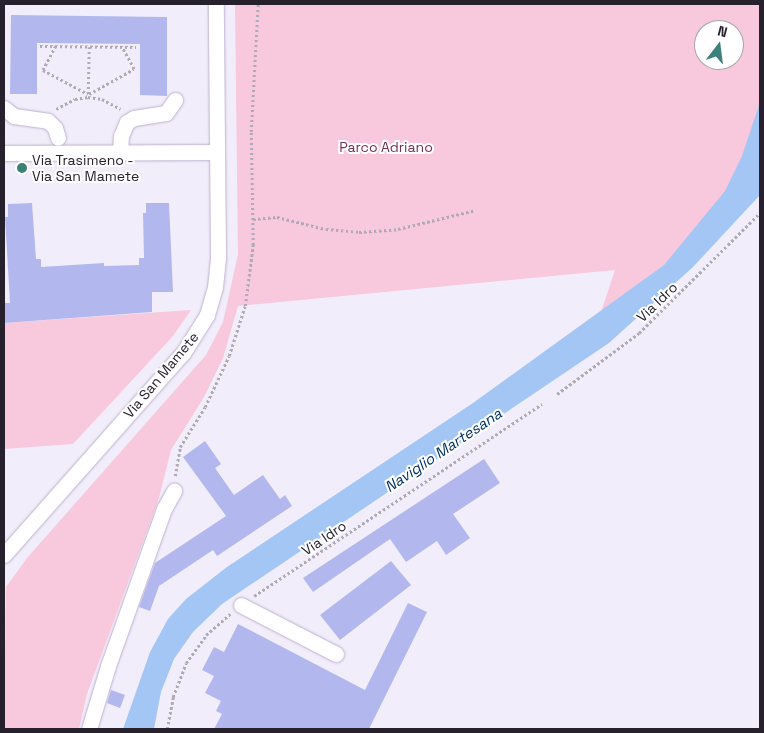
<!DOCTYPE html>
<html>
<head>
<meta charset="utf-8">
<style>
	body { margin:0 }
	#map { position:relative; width:764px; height:733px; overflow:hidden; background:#f2edfa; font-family:"Space Grotesk",sans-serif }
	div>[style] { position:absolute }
	.green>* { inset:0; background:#f8c8dd }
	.water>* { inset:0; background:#a3c6f4 }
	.building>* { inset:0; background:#b2b8ee }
	.path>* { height:2.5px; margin-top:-1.25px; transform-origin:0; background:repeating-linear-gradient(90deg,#afaab6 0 2.5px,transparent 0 5px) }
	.roads { filter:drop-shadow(0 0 1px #bcb0cf) drop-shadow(0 0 1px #bcb0cf) }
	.minor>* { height:15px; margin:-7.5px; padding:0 7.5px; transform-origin:7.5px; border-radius:7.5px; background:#fff }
	.dots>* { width:14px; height:14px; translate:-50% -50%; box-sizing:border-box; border:2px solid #fff; border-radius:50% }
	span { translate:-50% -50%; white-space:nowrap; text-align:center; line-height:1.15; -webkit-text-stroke:4px #fff; paint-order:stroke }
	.park-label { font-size:14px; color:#753053 }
	.poi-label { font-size:14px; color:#26212d }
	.left { translate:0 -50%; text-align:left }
	.street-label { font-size:14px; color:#26212d }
	.water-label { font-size:15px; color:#002f64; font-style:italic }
	.frame { position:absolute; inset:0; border:5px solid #26212d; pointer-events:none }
	.north { position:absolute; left:694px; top:20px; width:50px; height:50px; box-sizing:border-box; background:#fff; border:1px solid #a8a6ab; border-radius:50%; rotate:15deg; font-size:14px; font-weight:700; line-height:20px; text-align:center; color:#26212d }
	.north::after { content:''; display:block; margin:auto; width:18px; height:22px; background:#3c8179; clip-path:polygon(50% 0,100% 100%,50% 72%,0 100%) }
</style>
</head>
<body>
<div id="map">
	<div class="green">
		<i style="clip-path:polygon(evenodd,235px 4px,760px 4px,760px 171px,664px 265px,601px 312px,615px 270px,238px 306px,223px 358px,204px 397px,171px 450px,159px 498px,87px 694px,79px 729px,4px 729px,6px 587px,27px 558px,206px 355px,223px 322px,238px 254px,235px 4px,704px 30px,734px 30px,734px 60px,704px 60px,704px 30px)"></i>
		<i style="clip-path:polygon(191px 310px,173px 336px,73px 444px,4px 449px,4px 323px)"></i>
	</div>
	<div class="water">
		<i style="clip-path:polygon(760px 102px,760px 195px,693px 267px,609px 343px,222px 604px,193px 632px,174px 659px,161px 692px,154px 729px,123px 729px,150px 652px,168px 619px,186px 599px,227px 567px,473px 403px,664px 265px,725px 191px,742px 156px)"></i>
	</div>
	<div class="building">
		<i style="clip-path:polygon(11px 15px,167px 17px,167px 96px,140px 95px,140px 44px,37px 43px,37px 94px,10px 94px)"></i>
		<i style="clip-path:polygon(32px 203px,36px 259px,41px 259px,41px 267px,104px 263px,104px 266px,139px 265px,139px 258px,144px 258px,143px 213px,146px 213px,146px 203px,169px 203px,173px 292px,152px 292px,152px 312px,4px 323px,4px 303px,10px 303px,5px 217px,8px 217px,8px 204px)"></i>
		<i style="clip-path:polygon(205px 441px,221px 464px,215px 468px,234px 495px,263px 475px,280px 499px,285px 495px,292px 506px,217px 556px,213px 550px,159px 586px,150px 611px,139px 607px,155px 563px,226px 516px,183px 457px)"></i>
		<i style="clip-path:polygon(484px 459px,500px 483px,453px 514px,470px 538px,446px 555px,437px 541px,406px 562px,390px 539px,313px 592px,303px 578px)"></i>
		<i style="clip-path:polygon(391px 561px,411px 585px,340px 640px,320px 615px)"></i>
		<i style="clip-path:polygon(408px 603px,427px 612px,369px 729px,214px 729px,222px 714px,216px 711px,221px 701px,205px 693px,214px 676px,202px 670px,214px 647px,224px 652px,238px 624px,365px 690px)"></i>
		<i style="clip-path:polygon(111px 690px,125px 695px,120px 708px,107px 703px)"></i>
	</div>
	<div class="path">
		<i style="left:40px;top:46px;width:96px;rotate:0.6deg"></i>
		<i style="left:56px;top:46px;width:27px;rotate:118deg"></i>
		<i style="left:43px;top:70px;width:51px;rotate:28.1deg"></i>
		<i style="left:88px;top:94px;width:47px;rotate:-88.8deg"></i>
		<i style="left:89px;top:94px;width:51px;rotate:-29.1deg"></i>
		<i style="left:134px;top:69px;width:25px;rotate:-119deg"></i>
		<i style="left:56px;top:109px;width:21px;rotate:-28deg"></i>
		<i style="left:75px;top:99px;width:13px;rotate:-9deg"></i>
		<i style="left:88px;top:97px;width:14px;rotate:8deg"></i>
		<i style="left:102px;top:99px;width:21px;rotate:28deg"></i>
		<i style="left:253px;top:219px;width:24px;rotate:-5deg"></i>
		<i style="left:277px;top:217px;width:50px;rotate:13.8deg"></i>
		<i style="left:326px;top:229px;width:33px;rotate:5deg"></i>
		<i style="left:359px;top:232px;width:39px;rotate:-4deg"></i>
		<i style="left:398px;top:229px;width:80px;rotate:-13.7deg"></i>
		<i style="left:557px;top:394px;width:102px;rotate:-36.6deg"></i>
		<i style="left:639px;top:333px;width:170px;rotate:-44.8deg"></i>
		<i style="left:175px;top:476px;width:29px;rotate:-80deg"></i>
		<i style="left:180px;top:447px;width:47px;rotate:-58deg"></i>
		<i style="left:205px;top:407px;width:56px;rotate:-64.8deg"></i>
		<i style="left:229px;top:356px;width:52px;rotate:-72.3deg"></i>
		<i style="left:245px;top:306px;width:62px;rotate:-82.5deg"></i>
		<i style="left:253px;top:245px;width:113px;rotate:-91deg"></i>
		<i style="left:251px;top:132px;width:128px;rotate:-86.9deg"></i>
		<i style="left:254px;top:596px;width:346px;rotate:-33.7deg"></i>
		<i style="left:167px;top:729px;width:33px;rotate:-79deg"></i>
		<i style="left:173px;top:697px;width:36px;rotate:-69deg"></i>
		<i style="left:186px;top:663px;width:34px;rotate:-54deg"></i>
		<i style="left:206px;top:635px;width:32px;rotate:-41deg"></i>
	</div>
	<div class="roads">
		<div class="minor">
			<i style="left:4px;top:108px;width:13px;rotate:39deg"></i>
			<i style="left:14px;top:116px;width:34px;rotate:8deg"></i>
			<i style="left:48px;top:121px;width:10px;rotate:45deg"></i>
			<i style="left:55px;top:128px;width:10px;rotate:73deg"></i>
			<i style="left:4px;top:153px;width:213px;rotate:-0.3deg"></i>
			<i style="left:120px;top:153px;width:17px;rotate:-87deg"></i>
			<i style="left:121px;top:136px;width:15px;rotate:-67deg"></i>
			<i style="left:127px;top:122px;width:8px;rotate:-30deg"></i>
			<i style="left:134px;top:118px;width:32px;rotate:-9deg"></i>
			<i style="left:166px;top:113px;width:16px;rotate:-55deg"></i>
			<i style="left:4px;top:555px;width:270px;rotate:-48.5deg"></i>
			<i style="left:183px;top:353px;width:45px;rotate:-57.7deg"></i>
			<i style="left:207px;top:315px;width:29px;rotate:-74deg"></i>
			<i style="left:215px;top:287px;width:30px;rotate:-84deg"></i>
			<i style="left:218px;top:257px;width:253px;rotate:-90.5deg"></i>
			<i style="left:241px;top:605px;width:107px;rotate:27.3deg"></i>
			<i style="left:89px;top:729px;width:66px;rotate:-73.2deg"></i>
			<i style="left:108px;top:666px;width:167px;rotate:-70.4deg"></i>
			<i style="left:164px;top:509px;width:21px;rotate:-61deg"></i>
		</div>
	</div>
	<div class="dots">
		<i style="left:22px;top:168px;background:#3c8179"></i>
	</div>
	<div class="park-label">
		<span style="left:386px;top:147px">Parco Adriano</span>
	</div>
	<div class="poi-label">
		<span class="left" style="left:32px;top:168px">Via Trasimeno -<br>Via San Mamete</span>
	</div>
	<div class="street-label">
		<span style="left:657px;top:302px;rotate:-44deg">Via Idro</span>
		<span style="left:161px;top:375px;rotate:-50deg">Via San Mamete</span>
		<span style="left:324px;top:538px;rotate:-34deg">Via Idro</span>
	</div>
	<div class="water-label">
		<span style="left:443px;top:450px;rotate:-34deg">Naviglio Martesana</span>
	</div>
	<div class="frame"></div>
	<div class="north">N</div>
</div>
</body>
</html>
